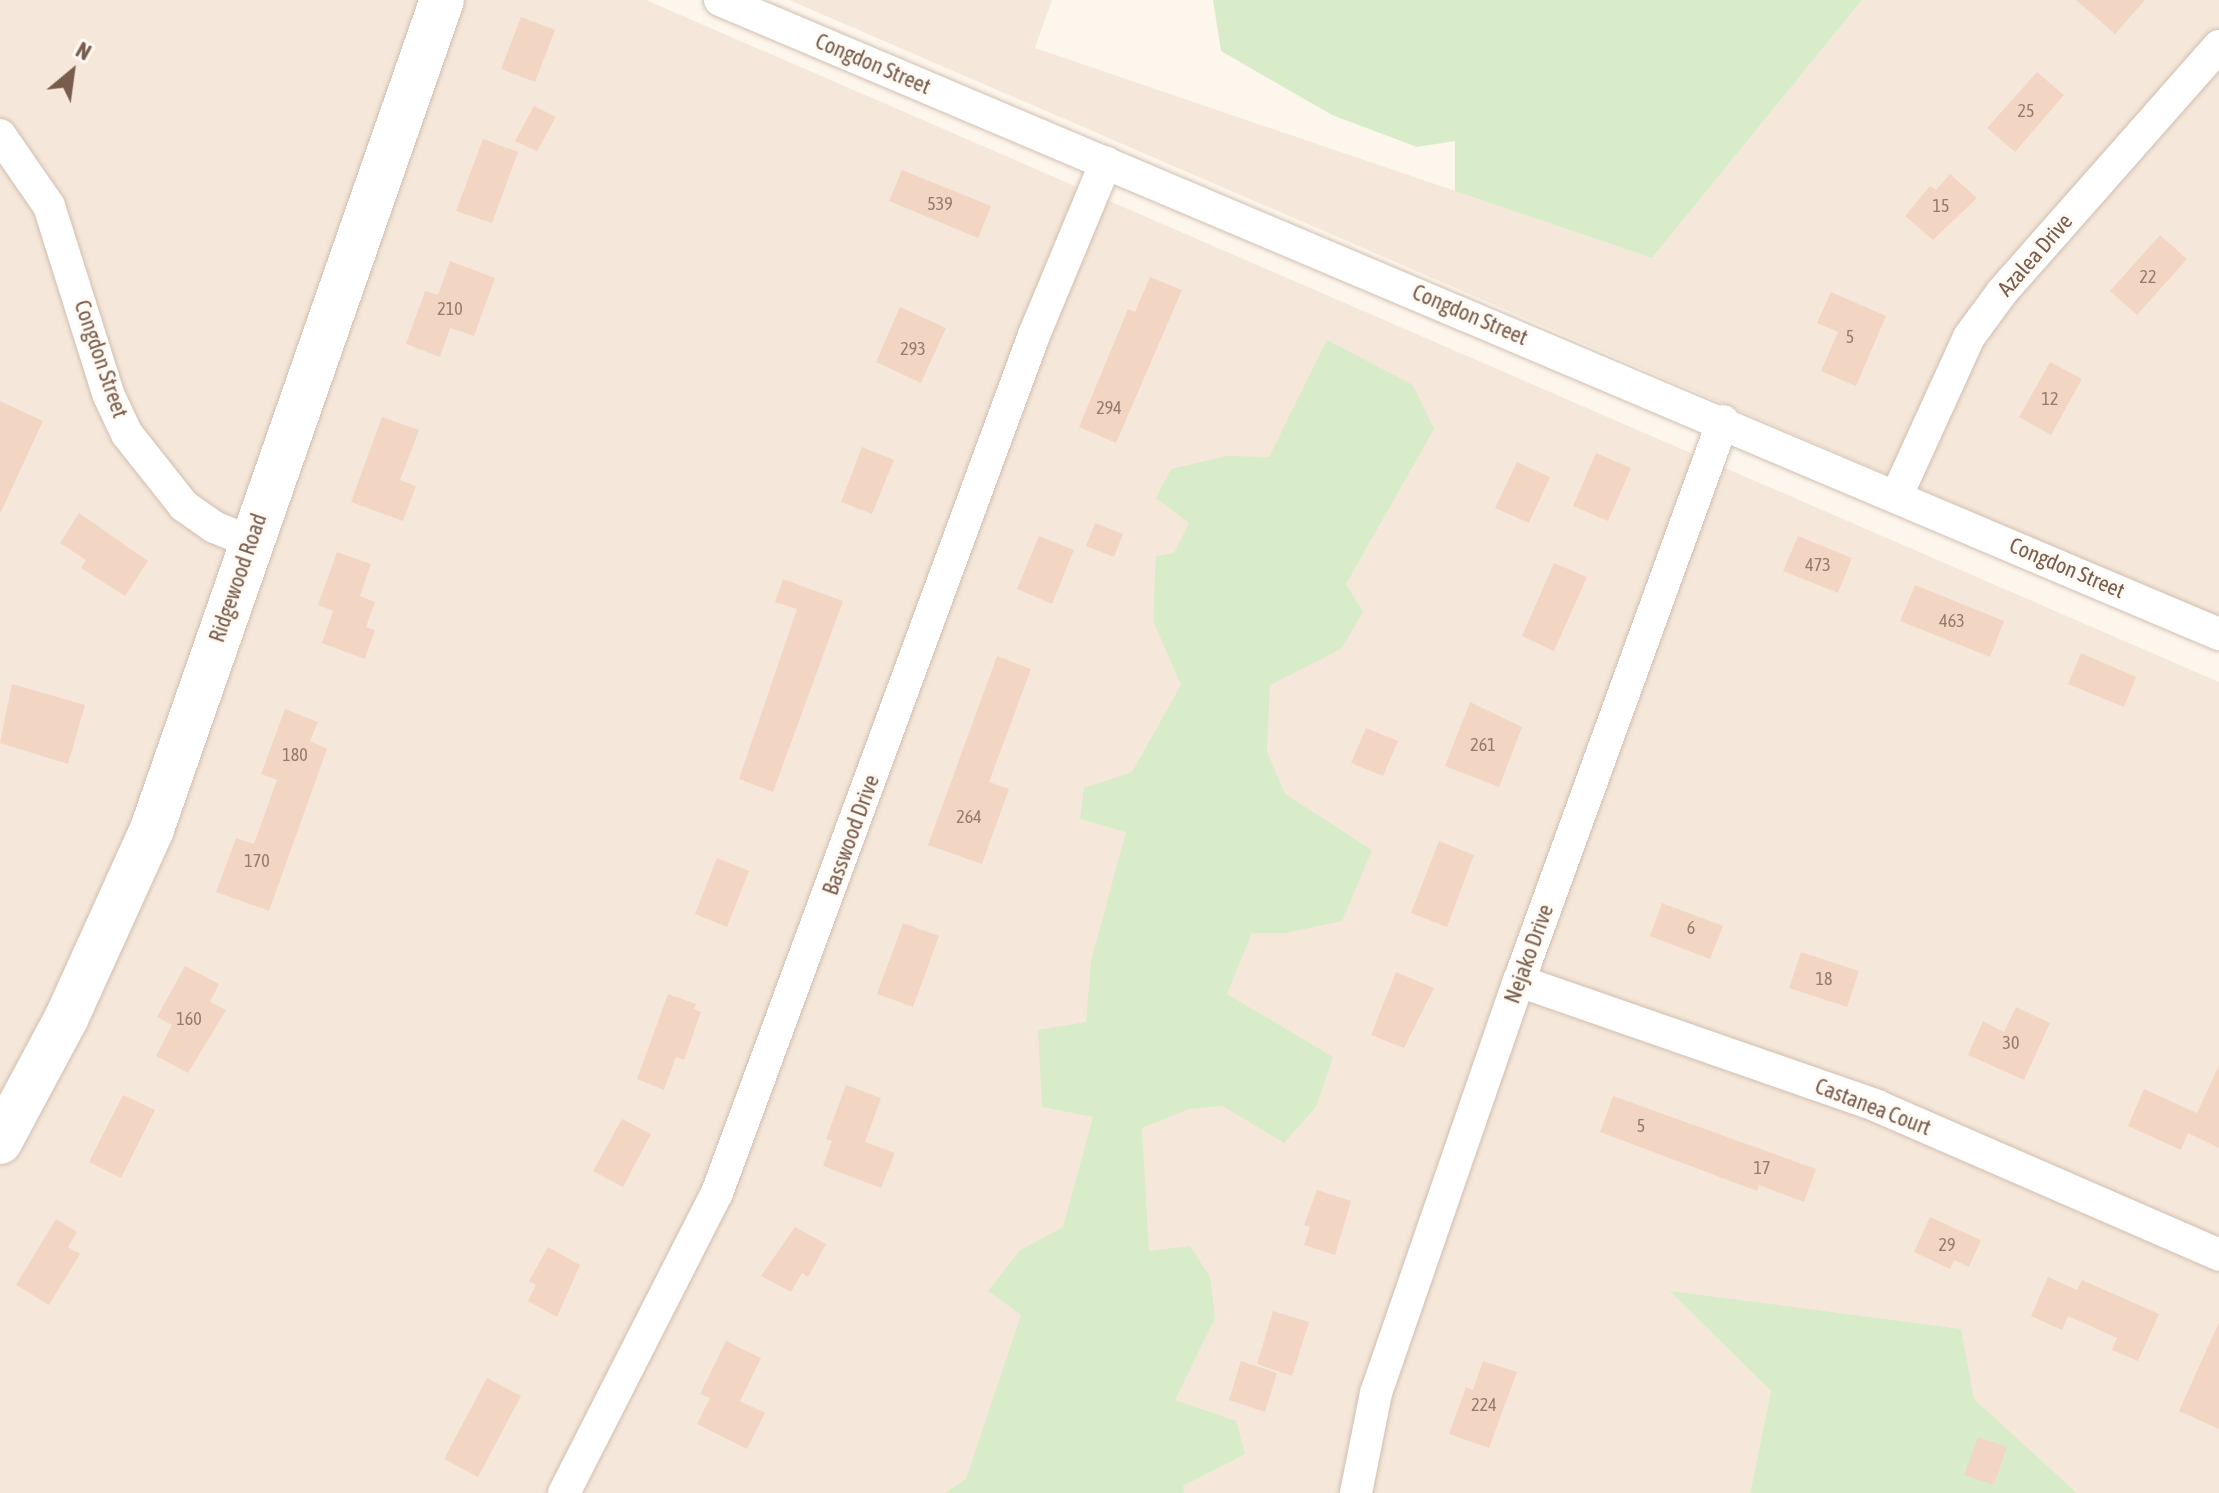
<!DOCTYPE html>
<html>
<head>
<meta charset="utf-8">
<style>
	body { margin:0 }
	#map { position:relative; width:2219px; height:1493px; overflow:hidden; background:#fdf6ec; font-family:"Asap Condensed",sans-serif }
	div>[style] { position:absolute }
	.residential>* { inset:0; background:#f5e8da }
	.green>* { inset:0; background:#d8ecc9 }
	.building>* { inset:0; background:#f3d5c3 }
	.roads { filter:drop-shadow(0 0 2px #d1beb0) drop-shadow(0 0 2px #d1beb0) }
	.street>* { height:32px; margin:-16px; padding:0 16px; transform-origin:16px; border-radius:16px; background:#fff }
	.secondary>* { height:44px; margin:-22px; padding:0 22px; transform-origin:22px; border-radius:22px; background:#fff }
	span { translate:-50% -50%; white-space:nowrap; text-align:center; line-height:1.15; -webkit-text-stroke:6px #fffaf3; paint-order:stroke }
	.number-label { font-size:18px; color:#987a6a }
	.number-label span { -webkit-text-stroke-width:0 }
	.street-label { font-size:22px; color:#7a5c4d }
	.north { position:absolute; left:32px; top:32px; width:80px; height:80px; -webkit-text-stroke:6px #fffaf3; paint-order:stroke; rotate:29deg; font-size:22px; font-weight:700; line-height:32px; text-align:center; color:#7a5c4d }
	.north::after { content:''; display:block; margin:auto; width:28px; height:36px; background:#7a5c4d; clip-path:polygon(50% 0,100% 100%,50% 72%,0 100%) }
</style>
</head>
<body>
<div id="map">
	<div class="residential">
		<i style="clip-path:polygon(0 0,646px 0,2219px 682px,2219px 1493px,2077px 1493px,1973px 1399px,1672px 1291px,1771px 1391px,1750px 1493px,0 1493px)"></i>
		<i style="clip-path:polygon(789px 0,1052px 0,1035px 48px,1652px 258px,1862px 0,2219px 0,2219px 618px)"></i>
	</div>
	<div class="green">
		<i style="clip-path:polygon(1213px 0,1862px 0,1652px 258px,1455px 191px,1455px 141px,1417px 147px,1332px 115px,1221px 51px)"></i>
		<i style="clip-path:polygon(1327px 340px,1413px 385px,1434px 429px,1346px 584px,1363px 612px,1341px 649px,1270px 685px,1267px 752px,1285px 794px,1372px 850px,1342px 921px,1286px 933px,1252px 933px,1227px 994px,1333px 1057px,1316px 1107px,1284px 1143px,1223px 1106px,1189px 1109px,1142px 1128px,1149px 1251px,1190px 1246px,1210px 1277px,1215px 1318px,1175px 1400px,1236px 1421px,1245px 1454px,1183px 1486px,1184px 1493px,945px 1493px,966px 1479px,1021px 1315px,988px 1291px,1019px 1251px,1063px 1227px,1093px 1117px,1042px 1107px,1038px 1030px,1086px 1022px,1091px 961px,1126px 832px,1080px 819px,1084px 788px,1132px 772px,1181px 685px,1153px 621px,1156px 556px,1174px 553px,1189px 523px,1156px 498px,1171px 469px,1226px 456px,1269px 457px)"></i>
		<i style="clip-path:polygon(1670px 1291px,1961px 1329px,1974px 1399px,2077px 1493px,1750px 1493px,1771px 1391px)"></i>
	</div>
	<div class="building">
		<i style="clip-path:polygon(2076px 0,2145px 0,2115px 34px)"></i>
		<i style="clip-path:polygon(521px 17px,555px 30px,535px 82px,501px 69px)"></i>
		<i style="clip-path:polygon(2037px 72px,2064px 95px,2015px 152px,1987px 128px)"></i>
		<i style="clip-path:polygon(534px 106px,556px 117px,537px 151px,515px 141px)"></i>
		<i style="clip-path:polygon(483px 139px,518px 152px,492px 223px,456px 211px)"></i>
		<i style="clip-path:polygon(902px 170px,991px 206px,978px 238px,889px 201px)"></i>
		<i style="clip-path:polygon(1950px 174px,1977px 198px,1933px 240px,1905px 216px,1930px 186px,1936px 190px)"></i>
		<i style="clip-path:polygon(2160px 235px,2187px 259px,2137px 315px,2110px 291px)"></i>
		<i style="clip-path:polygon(450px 261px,495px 278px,474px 336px,450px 328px,440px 357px,406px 344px,425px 291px,438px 295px)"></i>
		<i style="clip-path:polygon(1150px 277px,1182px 290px,1116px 443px,1079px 427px,1128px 309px,1135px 312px)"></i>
		<i style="clip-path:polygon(1831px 292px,1886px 316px,1856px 386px,1821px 371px,1838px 332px,1817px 323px)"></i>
		<i style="clip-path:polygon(900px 307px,946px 328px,921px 383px,876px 362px)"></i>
		<i style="clip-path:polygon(2050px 362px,2082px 379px,2051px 435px,2019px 417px)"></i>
		<i style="clip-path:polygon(0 401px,43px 421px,0 514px)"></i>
		<i style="clip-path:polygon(382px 417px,419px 430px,400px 480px,416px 486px,403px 521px,351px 502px)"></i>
		<i style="clip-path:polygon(862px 447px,894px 460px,872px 514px,841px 502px)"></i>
		<i style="clip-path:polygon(1596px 453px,1631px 468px,1608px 521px,1573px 506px)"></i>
		<i style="clip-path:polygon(1517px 462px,1550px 477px,1529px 523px,1495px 508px)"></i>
		<i style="clip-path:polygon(79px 513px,148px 561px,125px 596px,81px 568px,86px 560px,60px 543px)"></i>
		<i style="clip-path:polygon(1095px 523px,1123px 534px,1114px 557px,1086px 546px)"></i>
		<i style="clip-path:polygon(1039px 536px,1074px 550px,1052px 604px,1017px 589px)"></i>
		<i style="clip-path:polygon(1798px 536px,1852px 558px,1838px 593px,1783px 571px)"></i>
		<i style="clip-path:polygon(337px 552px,371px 564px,360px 596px,375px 602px,366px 627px,375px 630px,365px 659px,322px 643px,333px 611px,318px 605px)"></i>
		<i style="clip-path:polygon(1554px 563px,1587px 577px,1554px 651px,1522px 636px)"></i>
		<i style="clip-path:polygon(783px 579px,843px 601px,773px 792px,739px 779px,797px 609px,775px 602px)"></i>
		<i style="clip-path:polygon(1915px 585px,2004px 621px,1990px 657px,1900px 621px)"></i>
		<i style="clip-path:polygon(2081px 653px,2136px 677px,2124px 707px,2068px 684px)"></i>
		<i style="clip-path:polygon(997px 656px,1031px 669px,989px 782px,1009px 789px,982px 864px,928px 845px)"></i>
		<i style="clip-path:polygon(12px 684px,85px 705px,68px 764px,0 743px)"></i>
		<i style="clip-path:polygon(1470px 702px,1522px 727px,1499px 787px,1445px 766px)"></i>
		<i style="clip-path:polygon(285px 709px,318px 722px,310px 741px,327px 749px,269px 911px,216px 892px,236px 838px,254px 844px,277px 780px,261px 774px)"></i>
		<i style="clip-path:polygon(1366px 728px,1398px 741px,1383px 776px,1351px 763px)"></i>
		<i style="clip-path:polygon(1439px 841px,1474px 855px,1447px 927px,1411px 913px)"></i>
		<i style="clip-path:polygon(717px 858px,749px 871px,727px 927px,695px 914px)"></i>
		<i style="clip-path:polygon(1662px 903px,1723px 926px,1710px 959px,1650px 936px)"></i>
		<i style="clip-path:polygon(903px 923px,939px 936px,913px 1007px,877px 994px)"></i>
		<i style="clip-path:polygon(1801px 952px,1859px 971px,1847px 1007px,1789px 988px)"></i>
		<i style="clip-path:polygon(185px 966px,219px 984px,210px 1002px,226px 1010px,188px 1073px,156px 1056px,172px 1025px,157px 1017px)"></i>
		<i style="clip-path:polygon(1396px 972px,1434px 988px,1404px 1048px,1371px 1035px)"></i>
		<i style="clip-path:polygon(668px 994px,696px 1004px,694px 1009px,701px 1012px,684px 1060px,676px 1057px,664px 1090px,637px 1079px)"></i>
		<i style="clip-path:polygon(2016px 1007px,2050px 1023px,2024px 1080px,1968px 1055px,1983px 1021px,2004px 1032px)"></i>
		<i style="clip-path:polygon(2219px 1065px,2219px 1148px,2188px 1133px,2181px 1150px,2128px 1126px,2144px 1089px,2197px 1113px)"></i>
		<i style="clip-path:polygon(846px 1085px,881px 1098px,865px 1142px,895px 1153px,881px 1188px,823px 1166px,832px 1141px,826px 1139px)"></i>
		<i style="clip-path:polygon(123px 1095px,155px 1110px,121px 1178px,89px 1162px)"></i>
		<i style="clip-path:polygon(1613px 1096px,1816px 1169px,1804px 1202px,1759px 1185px,1757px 1191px,1600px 1132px)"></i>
		<i style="clip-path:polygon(622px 1119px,651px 1134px,623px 1187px,593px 1171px)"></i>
		<i style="clip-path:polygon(1317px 1190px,1351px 1201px,1335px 1255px,1304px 1245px,1310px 1227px,1304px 1225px)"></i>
		<i style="clip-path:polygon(1930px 1217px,1981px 1240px,1969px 1267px,1954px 1260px,1950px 1269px,1914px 1252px)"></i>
		<i style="clip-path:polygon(56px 1219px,77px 1232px,68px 1247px,80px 1254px,49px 1305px,16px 1285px)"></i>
		<i style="clip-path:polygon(795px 1227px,826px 1244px,808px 1277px,802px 1273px,791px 1292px,761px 1276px)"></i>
		<i style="clip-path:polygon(548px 1247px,580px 1265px,557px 1317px,528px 1301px,536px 1285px,529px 1281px)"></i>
		<i style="clip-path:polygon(2048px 1277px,2077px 1290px,2082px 1280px,2159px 1314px,2138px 1361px,2112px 1350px,2117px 1338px,2068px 1316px,2062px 1330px,2031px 1316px)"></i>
		<i style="clip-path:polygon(1273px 1311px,1309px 1322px,1292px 1376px,1257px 1364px)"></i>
		<i style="clip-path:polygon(2219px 1322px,2219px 1429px,2179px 1411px)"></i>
		<i style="clip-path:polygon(726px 1341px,761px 1358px,740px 1401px,765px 1413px,747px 1449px,697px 1424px,710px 1398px,700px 1394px)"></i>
		<i style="clip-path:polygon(1241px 1361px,1277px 1373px,1265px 1412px,1229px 1400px)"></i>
		<i style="clip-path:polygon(1483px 1361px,1517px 1372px,1489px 1448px,1449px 1434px,1466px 1387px,1473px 1390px)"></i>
		<i style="clip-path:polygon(487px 1378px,521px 1396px,478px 1477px,444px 1459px)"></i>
		<i style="clip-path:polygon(1978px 1437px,2007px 1447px,1994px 1485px,1964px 1475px)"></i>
	</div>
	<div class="roads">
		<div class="street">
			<i style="left:720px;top:0;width:1628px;rotate:22.93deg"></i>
			<i style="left:0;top:135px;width:86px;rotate:55.4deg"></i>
			<i style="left:49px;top:206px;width:199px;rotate:72.5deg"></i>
			<i style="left:109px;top:396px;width:42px;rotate:64.7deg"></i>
			<i style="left:127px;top:434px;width:92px;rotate:51.6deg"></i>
			<i style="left:184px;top:506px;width:37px;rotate:35deg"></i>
			<i style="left:214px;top:527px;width:40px;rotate:22deg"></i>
			<i style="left:1897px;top:495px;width:174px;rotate:-65.5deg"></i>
			<i style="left:1969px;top:337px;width:56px;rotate:-53.7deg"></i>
			<i style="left:2002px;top:292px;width:328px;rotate:-48.6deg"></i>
			<i style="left:1519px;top:981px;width:379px;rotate:19.2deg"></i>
			<i style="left:1877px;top:1106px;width:373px;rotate:23.5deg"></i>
			<i style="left:564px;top:1493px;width:337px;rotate:-63deg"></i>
			<i style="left:717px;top:1193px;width:915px;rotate:-69.72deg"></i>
			<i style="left:1034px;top:335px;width:187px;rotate:-67.4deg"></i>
			<i style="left:1356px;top:1493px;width:102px;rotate:-78.7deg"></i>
			<i style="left:1376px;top:1393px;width:436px;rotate:-70.9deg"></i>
			<i style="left:1519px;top:981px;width:596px;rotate:-69.98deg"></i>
		</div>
		<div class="secondary">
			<i style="left:0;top:1142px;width:140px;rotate:-61.8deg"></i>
			<i style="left:66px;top:1019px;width:209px;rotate:-65.6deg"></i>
			<i style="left:152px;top:829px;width:878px;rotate:-70.72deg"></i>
		</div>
	</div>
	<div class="number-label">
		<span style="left:2026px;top:111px">25</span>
		<span style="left:940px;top:204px">539</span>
		<span style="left:1941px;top:206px">15</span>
		<span style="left:2148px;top:277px">22</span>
		<span style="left:450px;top:309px">210</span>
		<span style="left:1850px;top:337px">5</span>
		<span style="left:913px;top:349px">293</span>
		<span style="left:2050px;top:399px">12</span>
		<span style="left:1109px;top:408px">294</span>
		<span style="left:1818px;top:565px">473</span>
		<span style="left:1952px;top:621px">463</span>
		<span style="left:1483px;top:745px">261</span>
		<span style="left:295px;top:755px">180</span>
		<span style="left:969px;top:817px">264</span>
		<span style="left:257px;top:861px">170</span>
		<span style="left:1691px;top:928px">6</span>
		<span style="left:1824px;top:979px">18</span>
		<span style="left:189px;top:1019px">160</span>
		<span style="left:2011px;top:1043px">30</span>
		<span style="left:1641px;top:1126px">5</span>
		<span style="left:1762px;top:1168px">17</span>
		<span style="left:1947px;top:1245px">29</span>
		<span style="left:1484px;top:1405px">224</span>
	</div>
	<div class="street-label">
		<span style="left:873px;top:64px;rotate:23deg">Congdon Street</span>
		<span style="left:2035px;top:255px;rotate:-49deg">Azalea Drive</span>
		<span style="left:1470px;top:315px;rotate:23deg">Congdon Street</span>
		<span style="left:101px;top:359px;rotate:71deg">Congdon Street</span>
		<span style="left:2067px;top:568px;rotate:23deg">Congdon Street</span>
		<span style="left:238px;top:578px;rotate:-71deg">Ridgewood Road</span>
		<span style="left:851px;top:835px;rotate:-70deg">Basswood Drive</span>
		<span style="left:1529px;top:954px;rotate:-70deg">Nejako Drive</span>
		<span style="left:1873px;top:1107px;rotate:21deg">Castanea Court</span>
	</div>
	<div class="north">N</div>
</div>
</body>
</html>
